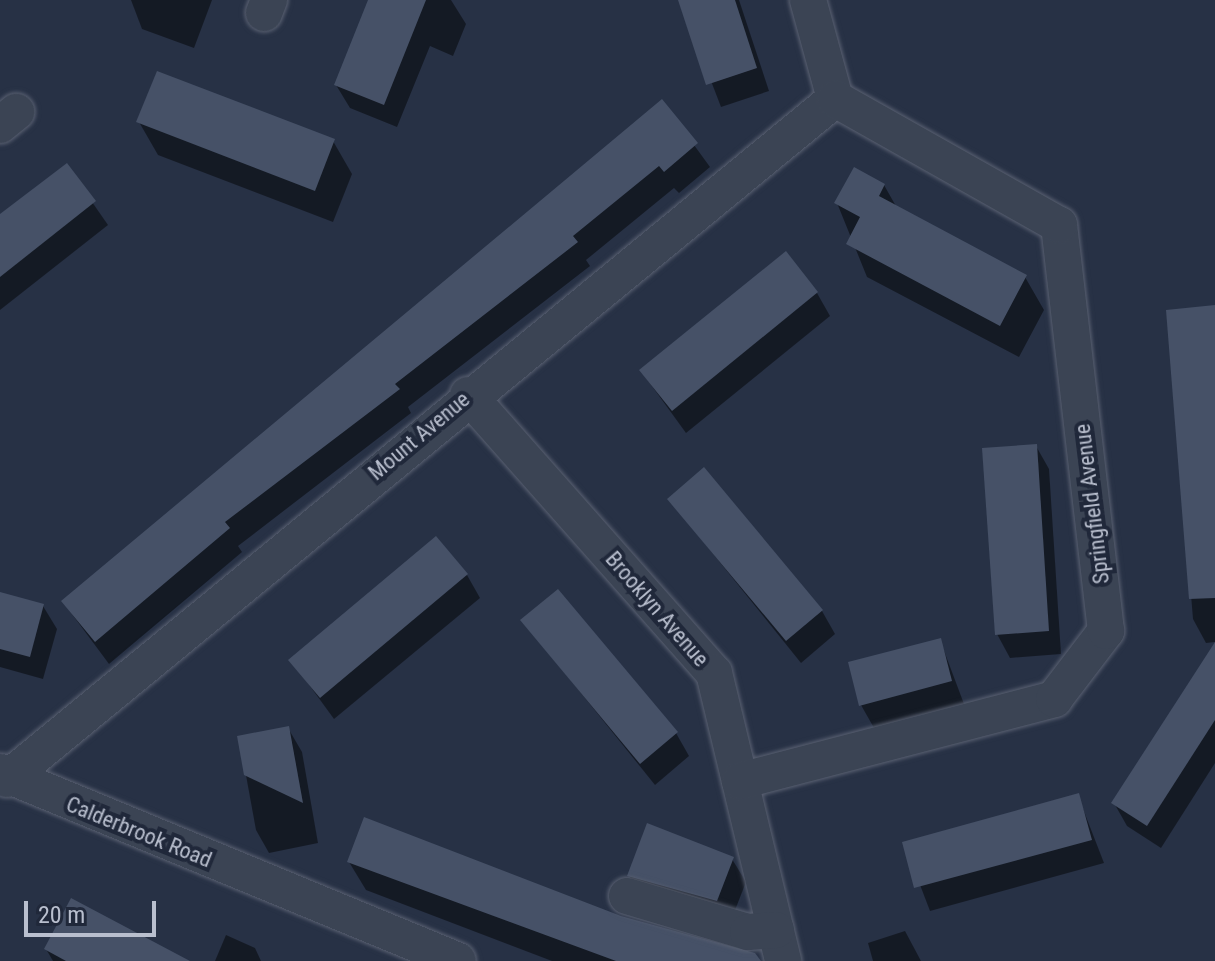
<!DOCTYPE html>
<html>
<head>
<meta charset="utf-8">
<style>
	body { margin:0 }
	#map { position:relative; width:1215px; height:961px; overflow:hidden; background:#273145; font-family:"Roboto Condensed",sans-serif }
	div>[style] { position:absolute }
	.shadow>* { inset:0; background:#0007 }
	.building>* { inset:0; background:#465167 }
	.roads { filter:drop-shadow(0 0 2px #5a6172) drop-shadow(0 0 2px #5a6172) }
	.street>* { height:36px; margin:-18px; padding:0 18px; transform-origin:18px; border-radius:18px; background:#3b4454 }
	span { translate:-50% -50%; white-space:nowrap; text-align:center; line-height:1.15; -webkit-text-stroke:8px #20283a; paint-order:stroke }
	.street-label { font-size:22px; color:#b9bfce }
	.scale { position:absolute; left:24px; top:901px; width:132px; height:36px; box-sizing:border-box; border:4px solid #b9bfce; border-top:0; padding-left:10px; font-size:24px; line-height:28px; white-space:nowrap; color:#b9bfce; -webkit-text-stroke:6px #20283a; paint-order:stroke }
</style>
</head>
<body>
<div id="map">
	<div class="shadow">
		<i style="clip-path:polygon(131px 0,212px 0,194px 48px,142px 29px)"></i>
		<i style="clip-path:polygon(371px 0,451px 0,466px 24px,453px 56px,430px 46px,397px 127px,350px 108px,336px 85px)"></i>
		<i style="clip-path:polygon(680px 0,739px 0,769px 91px,721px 107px)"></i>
		<i style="clip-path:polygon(662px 101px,710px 167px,679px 193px,674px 188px,586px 260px,590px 266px,408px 407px,411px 413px,238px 546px,242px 552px,109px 664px,63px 602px)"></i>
		<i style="clip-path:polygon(139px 122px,333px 141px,352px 174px,333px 222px,158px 155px)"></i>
		<i style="clip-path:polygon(67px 166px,108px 225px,0 310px,0 218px)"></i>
		<i style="clip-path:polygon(884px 185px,897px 208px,1025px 277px,1044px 310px,1019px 357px,867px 277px,837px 203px)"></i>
		<i style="clip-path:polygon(817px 293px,830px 316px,686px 433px,641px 371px)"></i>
		<i style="clip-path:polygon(1215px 310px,1215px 642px,1206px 643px,1193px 619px,1168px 312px)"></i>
		<i style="clip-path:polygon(1036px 446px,1049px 469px,1061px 654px,1010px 658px,997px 634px)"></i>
		<i style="clip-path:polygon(669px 499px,822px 611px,835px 634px,801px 663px)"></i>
		<i style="clip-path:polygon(467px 575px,480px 598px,334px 719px,291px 660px)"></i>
		<i style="clip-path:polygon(0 594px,43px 606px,57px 629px,43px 679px,0 667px)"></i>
		<i style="clip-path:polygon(523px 621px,676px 733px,689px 756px,655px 785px)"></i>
		<i style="clip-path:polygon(940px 640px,964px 704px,874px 728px,861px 705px)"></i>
		<i style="clip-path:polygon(1215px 648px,1215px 763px,1161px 848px,1127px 826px,1114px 803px)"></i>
		<i style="clip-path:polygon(288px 728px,302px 752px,318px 843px,269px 853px,256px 830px,239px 737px)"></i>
		<i style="clip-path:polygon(1078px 796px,1104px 863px,930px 911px,904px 843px)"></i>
		<i style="clip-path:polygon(732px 859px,746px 882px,730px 923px,642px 899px,629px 875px)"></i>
		<i style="clip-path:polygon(349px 862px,741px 961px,552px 961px,366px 890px)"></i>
		<i style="clip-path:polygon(905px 931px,921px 961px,873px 961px,868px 943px)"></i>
		<i style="clip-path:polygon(226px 935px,255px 948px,261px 961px,215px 961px)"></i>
		<i style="clip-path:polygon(46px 949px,161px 961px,53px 961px)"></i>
	</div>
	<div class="building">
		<i style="clip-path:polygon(368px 0,426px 0,384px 105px,334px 85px)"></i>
		<i style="clip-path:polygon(678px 0,735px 0,757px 68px,706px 85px)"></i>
		<i style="clip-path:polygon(157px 71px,335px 139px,315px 191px,136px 122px)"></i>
		<i style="clip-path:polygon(662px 99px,698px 143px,664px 172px,659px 166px,573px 236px,578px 242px,395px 384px,400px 389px,225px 522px,230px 528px,95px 642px,61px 601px)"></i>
		<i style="clip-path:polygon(67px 163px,96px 201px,0 277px,0 214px)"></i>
		<i style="clip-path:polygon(854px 167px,885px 184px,879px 196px,1027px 275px,1000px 326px,846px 244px,860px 217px,834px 203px)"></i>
		<i style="clip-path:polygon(786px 251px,818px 292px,672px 411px,639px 370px)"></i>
		<i style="clip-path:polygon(1215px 305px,1215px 598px,1189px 599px,1166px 310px)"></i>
		<i style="clip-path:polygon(1037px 444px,1049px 631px,995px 635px,982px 448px)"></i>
		<i style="clip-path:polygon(704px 467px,823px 610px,786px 641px,667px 499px)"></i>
		<i style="clip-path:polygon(436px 536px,468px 574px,320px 698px,288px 660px)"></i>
		<i style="clip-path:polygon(558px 589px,678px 732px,640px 764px,520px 620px)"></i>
		<i style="clip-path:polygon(0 592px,44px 604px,30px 657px,0 649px)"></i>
		<i style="clip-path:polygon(941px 638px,952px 681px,859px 706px,848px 662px)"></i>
		<i style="clip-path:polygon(1215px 642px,1215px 720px,1147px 826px,1111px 803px)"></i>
		<i style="clip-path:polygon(289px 726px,303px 803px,244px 775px,237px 736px)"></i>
		<i style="clip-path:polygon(1079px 793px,1092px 840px,914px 888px,902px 842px)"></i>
		<i style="clip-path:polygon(364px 817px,621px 916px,755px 953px,761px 961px,616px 961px,347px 862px)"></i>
		<i style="clip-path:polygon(647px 823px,734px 857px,717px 901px,627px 876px)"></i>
		<i style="clip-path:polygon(71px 898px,190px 961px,66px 961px,44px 949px)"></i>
	</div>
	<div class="roads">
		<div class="street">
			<i style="left:808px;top:0;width:103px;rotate:74.7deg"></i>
			<i style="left:264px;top:13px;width:14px;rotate:-69deg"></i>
			<i style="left:0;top:125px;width:21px;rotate:-39deg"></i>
			<i style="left:468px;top:395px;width:371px;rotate:48.5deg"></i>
			<i style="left:714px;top:673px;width:296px;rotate:76.5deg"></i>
			<i style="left:0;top:772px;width:495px;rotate:22.4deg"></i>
			<i style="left:7px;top:779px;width:1071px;rotate:-39.39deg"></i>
			<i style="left:740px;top:781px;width:325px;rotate:-14.6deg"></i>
			<i style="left:1054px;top:699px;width:86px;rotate:-52.6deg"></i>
			<i style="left:1106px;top:631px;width:409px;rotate:-96.6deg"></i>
			<i style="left:1059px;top:225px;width:257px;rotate:-150.6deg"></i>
			<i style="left:627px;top:896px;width:126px;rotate:16.6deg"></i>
			<i style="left:748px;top:932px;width:28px;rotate:-4deg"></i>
		</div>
	</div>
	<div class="street-label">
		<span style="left:419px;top:436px;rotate:-40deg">Mount Avenue</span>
		<span style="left:1092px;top:504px;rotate:-97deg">Springfield Avenue</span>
		<span style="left:657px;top:609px;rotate:49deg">Brooklyn Avenue</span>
		<span style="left:139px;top:832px;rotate:22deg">Calderbrook Road</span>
	</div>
	<div class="scale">20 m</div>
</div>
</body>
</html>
